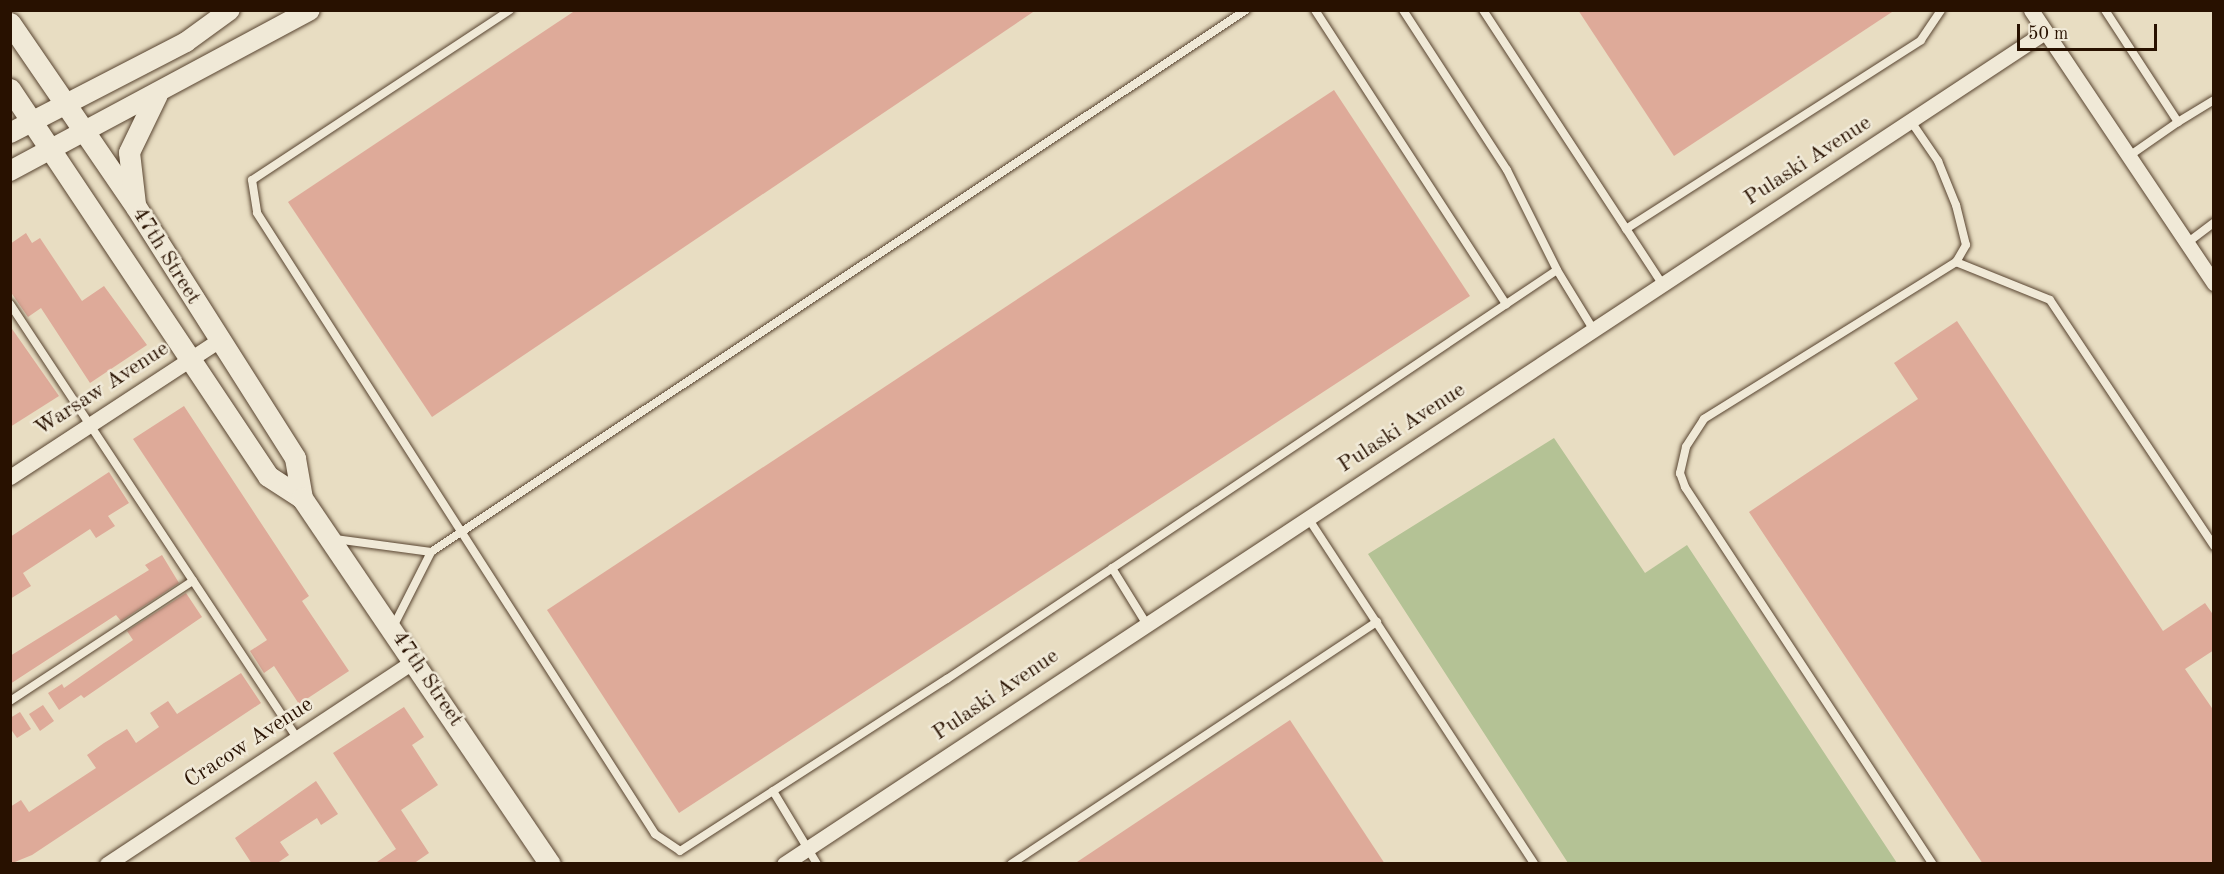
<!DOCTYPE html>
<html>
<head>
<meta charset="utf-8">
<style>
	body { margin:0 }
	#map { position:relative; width:2224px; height:874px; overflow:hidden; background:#e8ddc2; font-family:"Old Standard TT",serif }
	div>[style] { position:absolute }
	.green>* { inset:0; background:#b4c295 }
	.building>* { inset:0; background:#deaa99 }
	.roads { filter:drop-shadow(0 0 2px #584430) drop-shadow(0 0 2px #584430) }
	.service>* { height:8px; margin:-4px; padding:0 4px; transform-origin:4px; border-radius:4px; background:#f0e9d7 }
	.minor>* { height:15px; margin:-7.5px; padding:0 7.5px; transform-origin:7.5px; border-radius:7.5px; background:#f0e9d7 }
	.tertiary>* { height:20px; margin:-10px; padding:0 10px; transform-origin:10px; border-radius:10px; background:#f0e9d7 }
	.secondary>* { height:21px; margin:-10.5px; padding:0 10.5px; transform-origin:10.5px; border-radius:10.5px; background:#f0e9d7 }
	span { translate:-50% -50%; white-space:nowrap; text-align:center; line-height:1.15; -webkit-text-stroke:5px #f0e9d7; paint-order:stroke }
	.street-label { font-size:22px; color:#281100 }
	.frame { position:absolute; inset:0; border:12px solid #281100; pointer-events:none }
	.scale { position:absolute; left:2017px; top:24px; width:140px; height:27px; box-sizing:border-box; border:3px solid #281100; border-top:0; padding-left:8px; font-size:18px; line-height:21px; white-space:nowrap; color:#281100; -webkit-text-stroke:4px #f0e9d7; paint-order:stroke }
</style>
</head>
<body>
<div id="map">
	<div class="green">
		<i style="clip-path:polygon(1554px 438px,1645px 573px,1687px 545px,1897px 863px,1568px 863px,1368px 554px)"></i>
	</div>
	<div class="building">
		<i style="clip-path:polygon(576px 10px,1036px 10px,432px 417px,288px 202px)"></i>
		<i style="clip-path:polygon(1578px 10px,1895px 10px,1674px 156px)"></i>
		<i style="clip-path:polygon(1334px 90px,1470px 296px,679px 813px,547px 610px)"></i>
		<i style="clip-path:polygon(26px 233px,32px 243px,40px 238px,82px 301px,104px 286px,147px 345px,90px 383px,41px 308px,28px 317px,10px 291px,10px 244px)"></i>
		<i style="clip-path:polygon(1957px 321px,2163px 631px,2205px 603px,2214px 616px,2214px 650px,2185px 669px,2214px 711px,2214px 864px,1983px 864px,1749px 512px,1918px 399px,1894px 363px)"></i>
		<i style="clip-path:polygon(10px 326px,59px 396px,10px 427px)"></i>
		<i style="clip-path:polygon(184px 406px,309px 596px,302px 601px,349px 671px,299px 704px,274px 666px,264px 673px,250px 651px,267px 640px,133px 439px)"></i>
		<i style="clip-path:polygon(109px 472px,129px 503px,108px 516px,115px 526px,96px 538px,90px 529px,23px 573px,31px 586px,10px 599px,10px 537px)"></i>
		<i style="clip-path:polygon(162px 555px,179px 583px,121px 621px,116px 615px,10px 684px,10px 656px,149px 570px,145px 565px)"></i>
		<i style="clip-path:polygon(186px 593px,202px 617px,84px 698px,81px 695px,59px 710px,48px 693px,62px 684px,64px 688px,133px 640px,127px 631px)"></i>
		<i style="clip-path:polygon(241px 673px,261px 703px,32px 855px,10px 864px,10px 807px,21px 800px,29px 812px,96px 768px,87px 755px,104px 743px,127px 729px,136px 743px,159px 727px,150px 713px,168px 701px,177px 714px)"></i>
		<i style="clip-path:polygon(43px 705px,54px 721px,40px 731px,29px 714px)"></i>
		<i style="clip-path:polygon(404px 707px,424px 737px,412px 745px,438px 785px,401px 810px,429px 853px,413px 864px,374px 864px,396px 849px,333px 753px)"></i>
		<i style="clip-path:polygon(20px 712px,31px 729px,17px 738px,10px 728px,10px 718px)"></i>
		<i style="clip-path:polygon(1290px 720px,1385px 864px,1074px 864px)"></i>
		<i style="clip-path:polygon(316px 781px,338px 814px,321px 825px,317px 818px,280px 842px,289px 855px,276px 864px,252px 864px,235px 838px)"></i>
	</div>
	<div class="roads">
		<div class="service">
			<i style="left:510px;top:10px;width:309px;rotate:146.6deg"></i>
			<i style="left:252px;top:180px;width:33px;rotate:81deg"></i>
			<i style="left:257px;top:213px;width:738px;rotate:57.34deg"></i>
			<i style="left:655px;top:834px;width:30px;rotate:34deg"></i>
			<i style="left:680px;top:851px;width:318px;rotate:-32.8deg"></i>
			<i style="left:947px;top:679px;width:734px;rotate:-33.84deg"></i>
			<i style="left:1315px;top:10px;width:351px;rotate:57deg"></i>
			<i style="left:1403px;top:10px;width:191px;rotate:57deg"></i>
			<i style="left:1507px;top:170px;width:112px;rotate:63.4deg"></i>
			<i style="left:1557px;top:270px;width:69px;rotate:58.6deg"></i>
			<i style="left:1483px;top:10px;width:327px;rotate:56.8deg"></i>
			<i style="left:2105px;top:10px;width:134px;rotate:56.9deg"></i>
			<i style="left:2178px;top:122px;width:60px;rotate:145.2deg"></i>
			<i style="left:1910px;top:120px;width:50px;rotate:55.7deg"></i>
			<i style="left:1938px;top:161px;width:48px;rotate:67.8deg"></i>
			<i style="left:1956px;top:205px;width:41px;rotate:76deg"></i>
			<i style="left:1966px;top:245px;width:20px;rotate:120deg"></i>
			<i style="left:1956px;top:262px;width:297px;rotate:148.1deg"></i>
			<i style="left:1704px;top:419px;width:33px;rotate:123deg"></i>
			<i style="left:1686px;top:447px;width:27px;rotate:103deg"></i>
			<i style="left:1680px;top:473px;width:15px;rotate:70deg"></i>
			<i style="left:1685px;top:487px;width:451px;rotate:56.7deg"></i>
			<i style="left:2178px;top:122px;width:42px;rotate:-31.4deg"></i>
			<i style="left:1626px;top:229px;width:350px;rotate:-32.6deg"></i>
			<i style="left:1921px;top:40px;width:36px;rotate:-56deg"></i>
			<i style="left:2187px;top:243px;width:34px;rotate:-37deg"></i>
			<i style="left:1956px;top:262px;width:101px;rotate:22deg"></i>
			<i style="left:2050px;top:300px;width:296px;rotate:56.3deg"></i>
			<i style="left:10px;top:304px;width:520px;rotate:56.52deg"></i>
			<i style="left:1308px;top:518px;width:413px;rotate:56.8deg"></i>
			<i style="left:335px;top:539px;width:97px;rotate:7.7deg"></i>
			<i style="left:1112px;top:568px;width:65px;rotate:58.3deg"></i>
			<i style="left:393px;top:627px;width:84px;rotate:-63.1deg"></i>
			<i style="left:431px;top:552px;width:979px;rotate:-33.63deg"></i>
			<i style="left:10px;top:701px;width:219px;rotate:-33.3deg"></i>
			<i style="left:773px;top:791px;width:85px;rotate:58.9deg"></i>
			<i style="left:1011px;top:864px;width:439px;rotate:-33.5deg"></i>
		</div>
		<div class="minor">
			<i style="left:2031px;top:10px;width:329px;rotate:56.2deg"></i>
			<i style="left:10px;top:477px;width:250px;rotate:-33.2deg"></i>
			<i style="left:107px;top:864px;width:369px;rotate:-33.5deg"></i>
			<i style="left:784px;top:864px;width:1511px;rotate:-33.42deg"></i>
		</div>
		<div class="tertiary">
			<i style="left:10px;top:133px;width:198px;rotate:-27.3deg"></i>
			<i style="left:186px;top:42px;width:54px;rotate:-36deg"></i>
			<i style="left:10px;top:171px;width:340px;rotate:-28.2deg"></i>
		</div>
		<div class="secondary">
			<i style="left:10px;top:23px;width:223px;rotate:55.6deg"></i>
			<i style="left:136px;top:207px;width:297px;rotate:57.6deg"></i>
			<i style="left:295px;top:458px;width:41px;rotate:80.1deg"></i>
			<i style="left:10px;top:89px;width:465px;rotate:56.3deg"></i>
			<i style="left:268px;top:476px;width:40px;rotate:32.9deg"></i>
			<i style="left:302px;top:498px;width:442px;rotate:55.9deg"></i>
			<i style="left:135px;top:204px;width:52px;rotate:-96.6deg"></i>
			<i style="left:129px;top:152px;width:64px;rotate:-64.2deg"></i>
		</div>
	</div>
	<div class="street-label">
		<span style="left:1808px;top:161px;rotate:-33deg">Pulaski Avenue</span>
		<span style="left:166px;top:256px;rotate:58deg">47th Street</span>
		<span style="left:102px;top:389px;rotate:-33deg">Warsaw Avenue</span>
		<span style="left:1402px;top:428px;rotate:-33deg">Pulaski Avenue</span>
		<span style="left:427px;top:679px;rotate:56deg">47th Street</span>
		<span style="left:996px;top:695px;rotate:-34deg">Pulaski Avenue</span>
		<span style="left:249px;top:743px;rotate:-33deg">Cracow Avenue</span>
	</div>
	<div class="frame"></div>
	<div class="scale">50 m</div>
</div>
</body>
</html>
